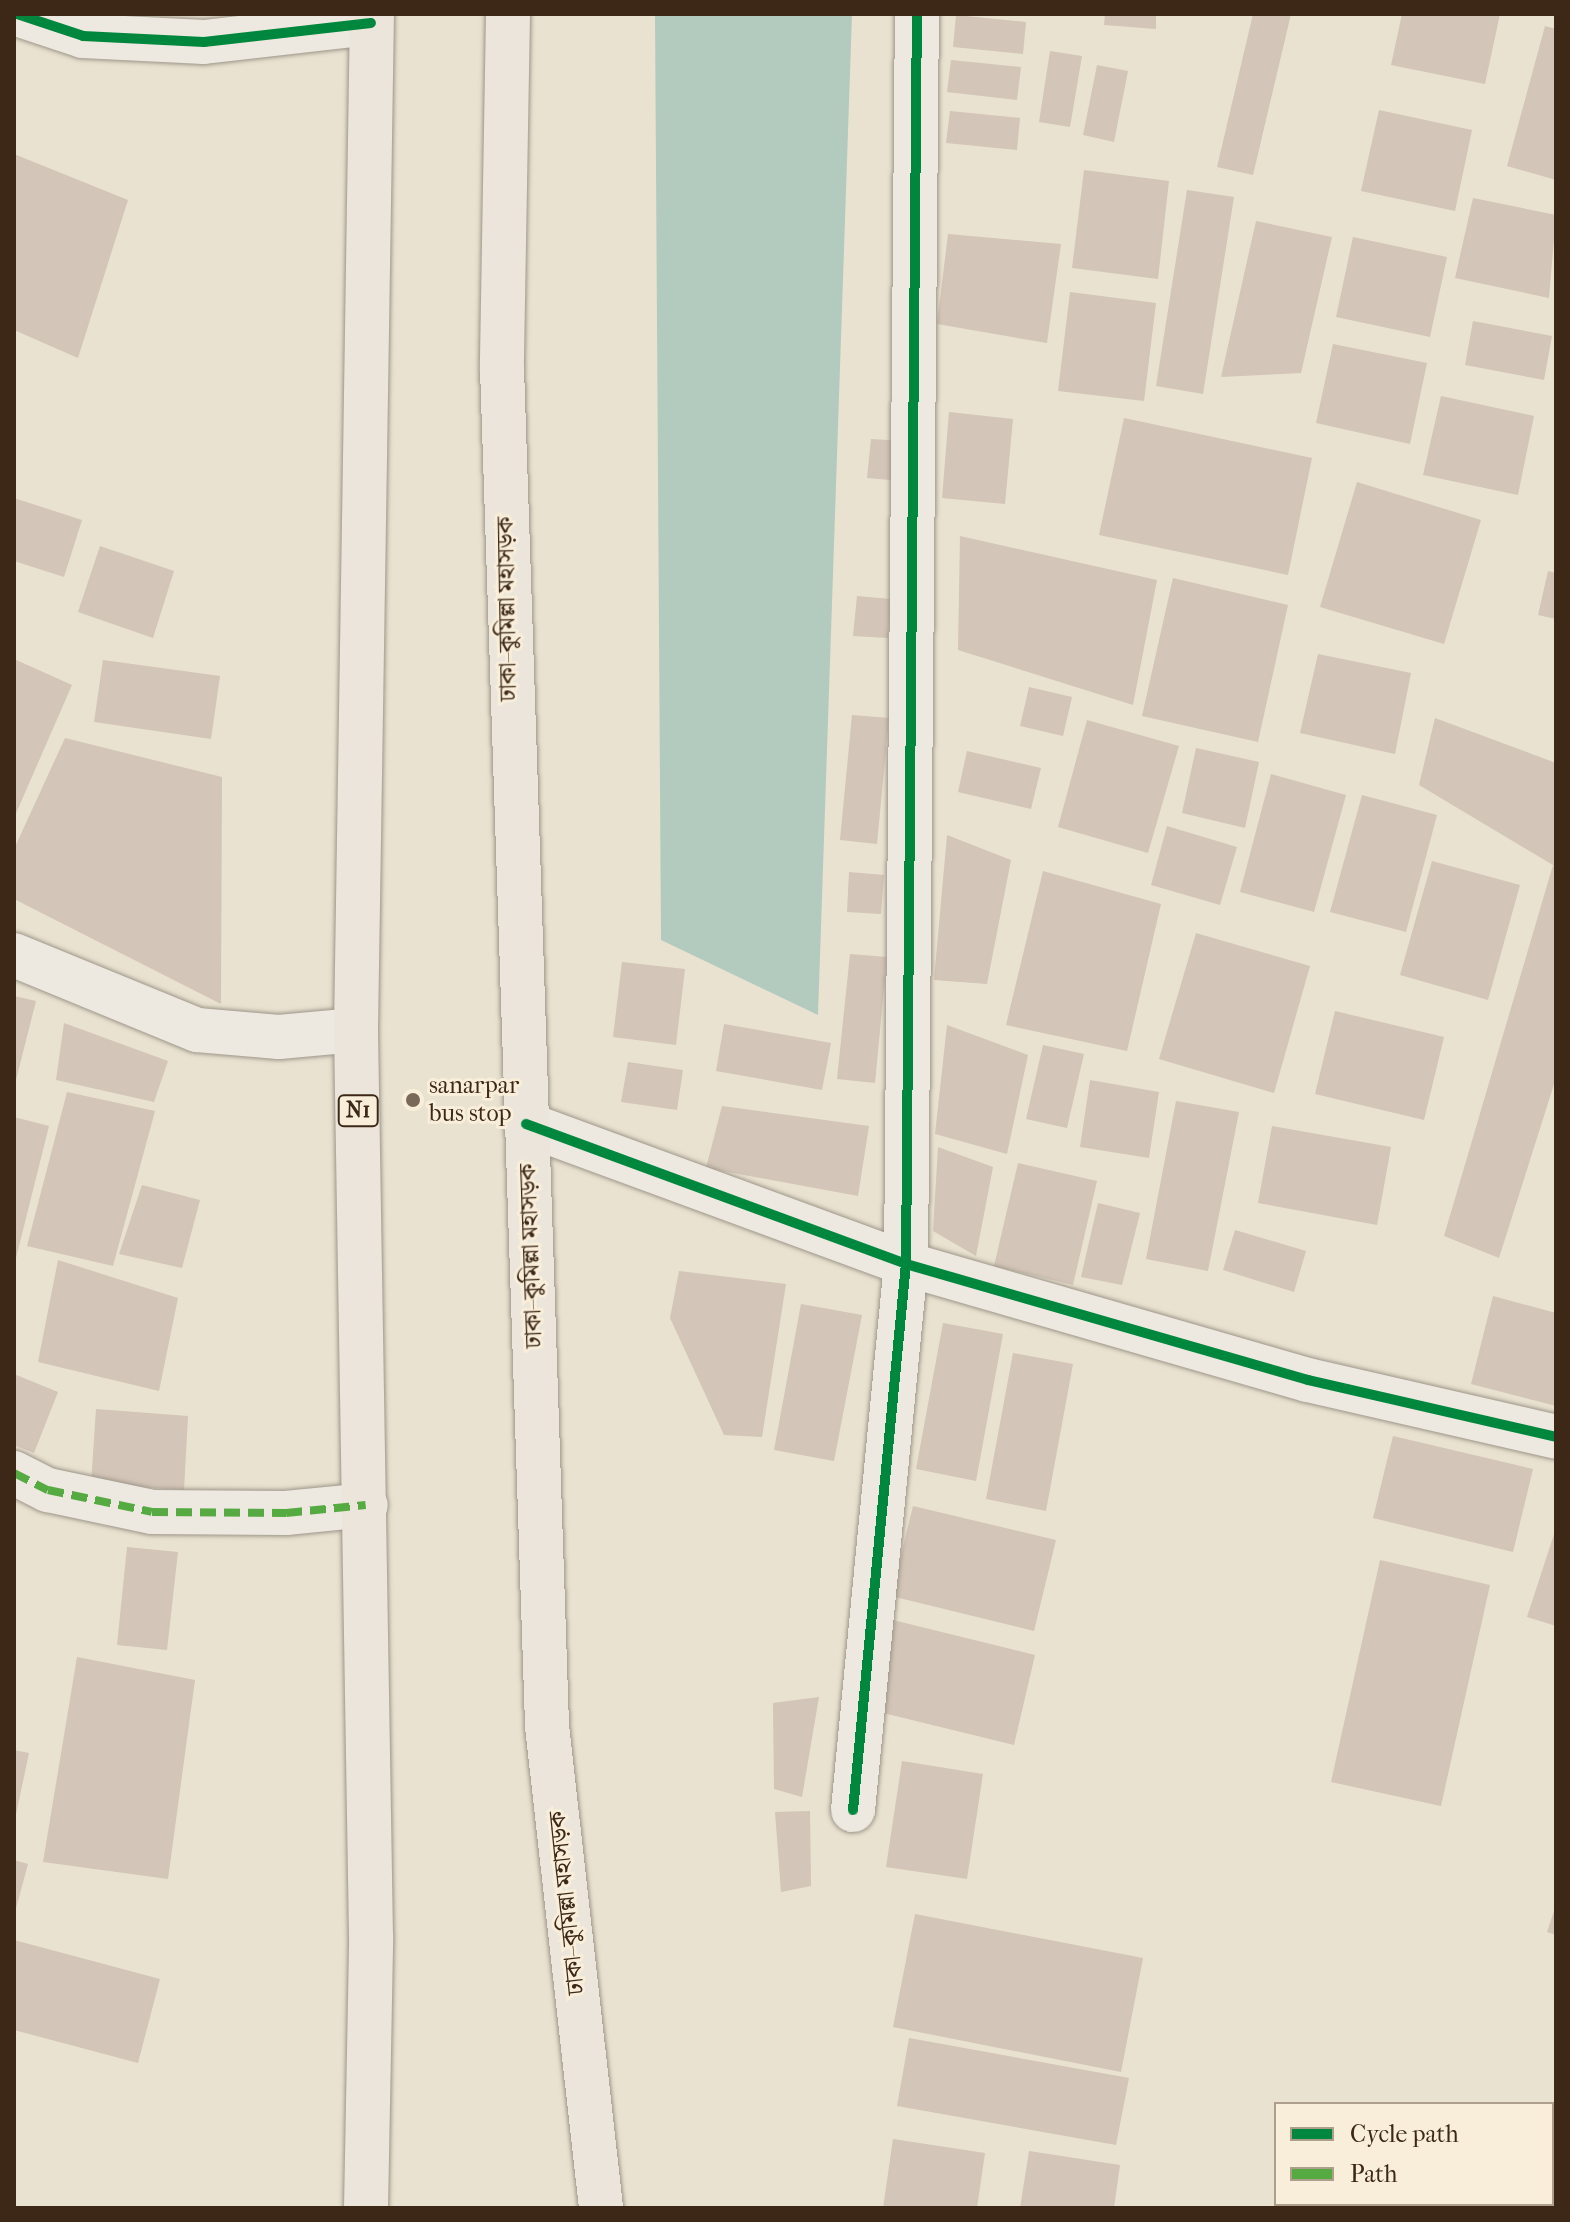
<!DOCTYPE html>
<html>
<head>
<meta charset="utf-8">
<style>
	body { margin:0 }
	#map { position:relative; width:1570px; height:2222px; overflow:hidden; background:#eae2d0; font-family:"IM FELL French Canon","Noto Serif Bengali",serif }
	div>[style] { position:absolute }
	.water>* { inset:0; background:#b3cabe }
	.building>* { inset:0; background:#d3c5b7 }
	.roads { filter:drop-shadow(0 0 2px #9d968a) drop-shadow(0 0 2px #9d968a) }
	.minor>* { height:44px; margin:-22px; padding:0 22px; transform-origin:22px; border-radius:22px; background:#ede9e0 }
	.trunk>* { height:44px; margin:-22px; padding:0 22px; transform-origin:22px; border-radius:22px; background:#ebe5db }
	.quiet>* { height:8px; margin-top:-4px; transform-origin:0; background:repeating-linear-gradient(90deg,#55aa42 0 16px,transparent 0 24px) }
	.cycleway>* { height:10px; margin:-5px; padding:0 5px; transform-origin:5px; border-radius:5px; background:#00873e }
	.dots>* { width:22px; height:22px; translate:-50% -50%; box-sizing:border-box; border:4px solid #f8eed9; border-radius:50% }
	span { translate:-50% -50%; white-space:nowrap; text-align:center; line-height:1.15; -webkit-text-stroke:6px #f8eed9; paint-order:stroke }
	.shield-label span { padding:2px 6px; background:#f8eed9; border:2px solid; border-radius:6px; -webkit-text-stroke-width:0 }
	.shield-label { font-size:22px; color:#3d2818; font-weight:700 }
	.street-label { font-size:24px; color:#3d2818 }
	.poi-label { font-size:24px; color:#3d2818 }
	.left { translate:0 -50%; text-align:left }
	.frame { position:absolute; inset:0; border:16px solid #3d2818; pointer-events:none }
	.legend { position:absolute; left:1274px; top:2102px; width:280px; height:104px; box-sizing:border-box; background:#f8eed9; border:2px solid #ad9f8c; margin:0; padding:10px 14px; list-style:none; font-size:24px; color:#3d2818 }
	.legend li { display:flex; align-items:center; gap:16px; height:40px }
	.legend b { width:40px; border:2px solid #ad9f8c }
</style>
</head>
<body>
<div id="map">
	<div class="water">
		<i style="clip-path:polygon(655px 14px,852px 14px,818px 1015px,661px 940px)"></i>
	</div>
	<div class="building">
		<i style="clip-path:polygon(1105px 14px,1156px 14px,1156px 29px,1104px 25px)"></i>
		<i style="clip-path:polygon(1253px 14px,1291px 14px,1253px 175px,1217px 167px)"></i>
		<i style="clip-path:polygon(1402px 14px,1500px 14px,1485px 84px,1391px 65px)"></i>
		<i style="clip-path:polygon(956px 15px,1026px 22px,1023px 54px,953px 47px)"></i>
		<i style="clip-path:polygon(1545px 26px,1556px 29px,1556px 180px,1507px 166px)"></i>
		<i style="clip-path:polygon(1050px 51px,1082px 56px,1070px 127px,1039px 122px)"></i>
		<i style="clip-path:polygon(951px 60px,1021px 67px,1017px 100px,947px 92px)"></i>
		<i style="clip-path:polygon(1097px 65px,1128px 71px,1114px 142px,1083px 135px)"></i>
		<i style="clip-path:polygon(1379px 110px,1472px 130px,1455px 211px,1361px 191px)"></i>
		<i style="clip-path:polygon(950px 111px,1020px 118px,1017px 150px,946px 143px)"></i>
		<i style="clip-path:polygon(14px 154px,128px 200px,78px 358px,14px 330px)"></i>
		<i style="clip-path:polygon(1084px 170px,1169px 181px,1158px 279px,1072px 268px)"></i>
		<i style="clip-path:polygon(1187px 190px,1234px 197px,1203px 394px,1156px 386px)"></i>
		<i style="clip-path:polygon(1473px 198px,1556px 215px,1549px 298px,1455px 278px)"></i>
		<i style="clip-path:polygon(1256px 221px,1332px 237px,1301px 373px,1221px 377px)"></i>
		<i style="clip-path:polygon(948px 234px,1061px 244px,1047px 343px,937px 324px)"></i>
		<i style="clip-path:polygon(1353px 237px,1447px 257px,1430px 337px,1336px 317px)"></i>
		<i style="clip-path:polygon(1070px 292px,1156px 303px,1144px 401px,1058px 391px)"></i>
		<i style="clip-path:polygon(1473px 321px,1552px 336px,1544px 380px,1465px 365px)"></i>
		<i style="clip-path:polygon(1333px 344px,1427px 363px,1410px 444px,1316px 423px)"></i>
		<i style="clip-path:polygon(1441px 396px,1534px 416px,1518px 495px,1423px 475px)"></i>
		<i style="clip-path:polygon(949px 412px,1013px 419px,1005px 504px,942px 498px)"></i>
		<i style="clip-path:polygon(1124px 418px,1312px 458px,1288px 575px,1099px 535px)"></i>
		<i style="clip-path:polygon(871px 439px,905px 441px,902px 481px,867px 478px)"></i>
		<i style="clip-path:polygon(1357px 482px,1481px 520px,1444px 644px,1320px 607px)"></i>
		<i style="clip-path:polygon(14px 498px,82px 520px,64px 577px,14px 561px)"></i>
		<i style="clip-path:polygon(960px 536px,1157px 580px,1133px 705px,958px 650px)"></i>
		<i style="clip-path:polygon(100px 546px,174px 571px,153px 638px,78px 612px)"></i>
		<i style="clip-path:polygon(1548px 571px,1556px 573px,1556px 619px,1538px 615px)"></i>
		<i style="clip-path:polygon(1173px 578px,1288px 605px,1258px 742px,1142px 716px)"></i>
		<i style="clip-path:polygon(857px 596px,891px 599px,888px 638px,853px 636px)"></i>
		<i style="clip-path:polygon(1318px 654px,1411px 673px,1395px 754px,1300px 733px)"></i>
		<i style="clip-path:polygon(14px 659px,72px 685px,14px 818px)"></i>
		<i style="clip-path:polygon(103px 660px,220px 676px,211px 739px,94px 722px)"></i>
		<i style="clip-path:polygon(1029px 687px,1072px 697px,1063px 736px,1020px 726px)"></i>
		<i style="clip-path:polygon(852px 715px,889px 718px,877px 844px,840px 840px)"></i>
		<i style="clip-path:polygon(1435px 718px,1556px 763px,1556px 1078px,1499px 1258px,1444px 1236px,1553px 865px,1419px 785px)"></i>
		<i style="clip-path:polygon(1087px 720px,1179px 746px,1148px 853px,1058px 827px)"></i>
		<i style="clip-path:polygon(65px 738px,222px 777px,221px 1004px,14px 899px,14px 849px)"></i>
		<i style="clip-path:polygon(1196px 748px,1259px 762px,1245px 828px,1182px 813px)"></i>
		<i style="clip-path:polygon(967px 751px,1041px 768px,1031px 809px,958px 792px)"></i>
		<i style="clip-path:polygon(1271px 774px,1346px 795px,1314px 912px,1240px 892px)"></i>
		<i style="clip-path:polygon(1362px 795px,1437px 815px,1406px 932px,1330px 912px)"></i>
		<i style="clip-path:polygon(1167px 826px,1237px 847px,1220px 905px,1151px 885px)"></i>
		<i style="clip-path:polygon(947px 835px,1011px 860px,987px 984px,934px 980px)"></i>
		<i style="clip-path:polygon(1432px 861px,1520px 885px,1488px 1000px,1400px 975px)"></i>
		<i style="clip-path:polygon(1043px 871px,1161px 904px,1127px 1051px,1006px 1025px)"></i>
		<i style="clip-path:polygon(849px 872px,884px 875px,881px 914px,847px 912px)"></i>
		<i style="clip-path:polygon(1196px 933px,1310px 966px,1274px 1093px,1159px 1059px)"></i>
		<i style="clip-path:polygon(850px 954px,887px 957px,875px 1083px,837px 1079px)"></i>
		<i style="clip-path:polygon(622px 962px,685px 969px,676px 1045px,613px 1037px)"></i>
		<i style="clip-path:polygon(14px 996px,36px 1001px,15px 1084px,14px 1084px)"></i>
		<i style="clip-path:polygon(1335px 1011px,1444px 1037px,1424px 1120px,1315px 1094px)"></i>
		<i style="clip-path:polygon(64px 1023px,168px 1061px,154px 1102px,56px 1080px)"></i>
		<i style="clip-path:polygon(724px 1024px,831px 1043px,822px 1090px,716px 1071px)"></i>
		<i style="clip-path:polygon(947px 1025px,1028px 1055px,1007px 1154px,935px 1134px)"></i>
		<i style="clip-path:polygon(1043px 1045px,1084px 1054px,1067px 1128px,1026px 1119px)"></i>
		<i style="clip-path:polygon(628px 1062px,683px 1070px,677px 1110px,621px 1102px)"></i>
		<i style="clip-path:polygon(1090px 1080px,1159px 1092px,1149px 1158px,1080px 1147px)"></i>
		<i style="clip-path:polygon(67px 1092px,155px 1111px,113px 1266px,27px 1246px)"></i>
		<i style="clip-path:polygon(1176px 1101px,1239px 1112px,1208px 1271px,1146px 1259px)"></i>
		<i style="clip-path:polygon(722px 1106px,869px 1126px,858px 1196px,706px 1168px)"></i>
		<i style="clip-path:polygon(14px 1117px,49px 1126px,15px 1262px,14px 1262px)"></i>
		<i style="clip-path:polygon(1272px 1126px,1391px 1147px,1377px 1225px,1258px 1203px)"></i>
		<i style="clip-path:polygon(938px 1147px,993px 1167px,976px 1256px,933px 1231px)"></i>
		<i style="clip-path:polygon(1018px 1163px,1097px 1181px,1073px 1285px,994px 1266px)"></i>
		<i style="clip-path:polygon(142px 1185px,200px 1200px,182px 1268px,119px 1254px)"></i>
		<i style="clip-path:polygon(1098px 1203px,1140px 1213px,1122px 1285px,1081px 1277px)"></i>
		<i style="clip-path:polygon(1235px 1230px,1306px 1251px,1294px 1292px,1223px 1270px)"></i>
		<i style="clip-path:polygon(58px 1260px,178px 1298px,159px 1391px,38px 1362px)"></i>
		<i style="clip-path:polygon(679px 1271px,786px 1284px,762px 1437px,724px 1435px,670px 1318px)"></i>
		<i style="clip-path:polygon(1493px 1296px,1556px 1313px,1556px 1406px,1471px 1384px)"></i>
		<i style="clip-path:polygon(801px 1304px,862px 1315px,834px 1461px,774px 1450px)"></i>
		<i style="clip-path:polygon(943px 1323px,1003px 1334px,976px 1481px,916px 1469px)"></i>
		<i style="clip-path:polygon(1013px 1353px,1073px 1364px,1046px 1511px,986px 1499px)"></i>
		<i style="clip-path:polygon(14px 1374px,58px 1392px,34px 1453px,14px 1445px)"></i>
		<i style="clip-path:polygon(96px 1409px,188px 1416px,184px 1490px,91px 1484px)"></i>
		<i style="clip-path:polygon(1393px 1436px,1533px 1469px,1513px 1552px,1373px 1518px)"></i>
		<i style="clip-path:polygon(913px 1506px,1056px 1540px,1034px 1631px,891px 1596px)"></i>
		<i style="clip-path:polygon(1556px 1528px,1556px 1626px,1527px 1617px)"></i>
		<i style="clip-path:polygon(127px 1547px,178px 1552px,167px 1650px,117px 1645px)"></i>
		<i style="clip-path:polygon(1380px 1560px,1490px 1585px,1441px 1806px,1331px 1782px)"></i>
		<i style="clip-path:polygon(893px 1620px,1035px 1655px,1014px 1745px,871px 1710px)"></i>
		<i style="clip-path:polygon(77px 1657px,195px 1680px,168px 1879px,43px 1862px)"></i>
		<i style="clip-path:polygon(819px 1697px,802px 1797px,774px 1789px,773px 1703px)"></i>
		<i style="clip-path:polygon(14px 1750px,29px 1753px,15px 1819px,14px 1819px)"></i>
		<i style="clip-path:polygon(902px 1761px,983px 1774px,967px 1879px,886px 1867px)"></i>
		<i style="clip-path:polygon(810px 1811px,811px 1886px,781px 1892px,775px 1812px)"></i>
		<i style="clip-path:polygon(14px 1860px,28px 1864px,15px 1912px,14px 1912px)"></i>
		<i style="clip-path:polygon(1556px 1905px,1556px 1935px,1547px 1932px)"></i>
		<i style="clip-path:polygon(915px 1914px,1143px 1958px,1121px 2072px,893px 2027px)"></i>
		<i style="clip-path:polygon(14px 1940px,160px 1979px,138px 2063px,14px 2030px)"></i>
		<i style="clip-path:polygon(909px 2038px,1129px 2078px,1116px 2145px,897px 2106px)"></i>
		<i style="clip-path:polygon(893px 2139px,985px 2153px,977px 2208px,883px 2208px)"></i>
		<i style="clip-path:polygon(1029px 2151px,1120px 2165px,1114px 2208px,1020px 2208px)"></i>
		<i style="clip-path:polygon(1422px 2204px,1490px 2204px,1494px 2205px,1421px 2208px)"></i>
	</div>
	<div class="roads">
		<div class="minor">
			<i style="left:17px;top:14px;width:70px;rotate:18.4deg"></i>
			<i style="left:83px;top:36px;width:121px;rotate:2.8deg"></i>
			<i style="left:204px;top:42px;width:168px;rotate:-6.5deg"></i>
			<i style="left:14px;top:955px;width:198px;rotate:22.3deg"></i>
			<i style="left:197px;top:1030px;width:82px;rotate:4.9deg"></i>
			<i style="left:279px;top:1037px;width:77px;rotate:-5.2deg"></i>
			<i style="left:526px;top:1124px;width:405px;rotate:20.2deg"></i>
			<i style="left:906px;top:1264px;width:418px;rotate:16.1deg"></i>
			<i style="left:1308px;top:1380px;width:254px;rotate:12.9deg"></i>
			<i style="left:14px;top:1473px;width:38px;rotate:27deg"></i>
			<i style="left:48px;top:1490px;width:106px;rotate:11.9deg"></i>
			<i style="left:152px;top:1512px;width:134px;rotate:0.4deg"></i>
			<i style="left:286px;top:1513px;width:80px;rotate:-5.7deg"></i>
			<i style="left:853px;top:1810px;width:549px;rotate:-84.46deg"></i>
			<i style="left:906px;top:1264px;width:1250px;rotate:-89.5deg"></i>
		</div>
		<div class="trunk">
			<i style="left:508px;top:14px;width:354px;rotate:91deg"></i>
			<i style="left:502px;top:368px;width:1359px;rotate:88.1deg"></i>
			<i style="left:547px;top:1726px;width:485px;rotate:83.6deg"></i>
			<i style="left:366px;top:2208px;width:272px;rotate:-88.9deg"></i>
			<i style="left:371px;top:1936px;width:906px;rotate:-90.95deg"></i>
			<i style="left:356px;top:1030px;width:1016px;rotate:-89.1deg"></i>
		</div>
	</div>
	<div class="quiet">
		<i style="left:14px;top:1473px;width:38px;rotate:27deg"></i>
		<i style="left:48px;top:1490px;width:106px;rotate:11.9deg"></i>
		<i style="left:152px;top:1512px;width:134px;rotate:0.4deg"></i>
		<i style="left:286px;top:1513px;width:80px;rotate:-5.7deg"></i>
	</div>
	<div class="cycleway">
		<i style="left:17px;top:14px;width:70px;rotate:18.4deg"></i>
		<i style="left:83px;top:36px;width:121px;rotate:2.8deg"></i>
		<i style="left:204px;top:42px;width:168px;rotate:-6.5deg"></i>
		<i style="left:526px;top:1124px;width:405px;rotate:20.2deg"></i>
		<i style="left:906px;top:1264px;width:418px;rotate:16.1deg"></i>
		<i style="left:1308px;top:1380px;width:254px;rotate:12.9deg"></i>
		<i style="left:853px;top:1810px;width:549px;rotate:-84.46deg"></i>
		<i style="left:906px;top:1264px;width:1250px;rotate:-89.5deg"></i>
	</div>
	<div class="dots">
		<i style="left:413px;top:1100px;background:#7a6958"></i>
	</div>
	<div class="shield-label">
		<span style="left:358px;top:1111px">N1</span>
	</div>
	<div class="street-label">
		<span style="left:507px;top:609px;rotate:-91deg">ঢাকা–কুমিল্লা মহাসড়ক</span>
		<span style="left:531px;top:1256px;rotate:-92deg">ঢাকা–কুমিল্লা মহাসড়ক</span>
		<span style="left:567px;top:1903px;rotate:-96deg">ঢাকা–কুমিল্লা মহাসড়ক</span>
	</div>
	<div class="poi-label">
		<span class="left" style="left:429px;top:1100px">sanarpar<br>bus stop</span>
	</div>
	<div class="frame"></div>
	<ul class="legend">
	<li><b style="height:10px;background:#00873e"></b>Cycle path</li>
	<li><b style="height:10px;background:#55aa42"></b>Path</li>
	</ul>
</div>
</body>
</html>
